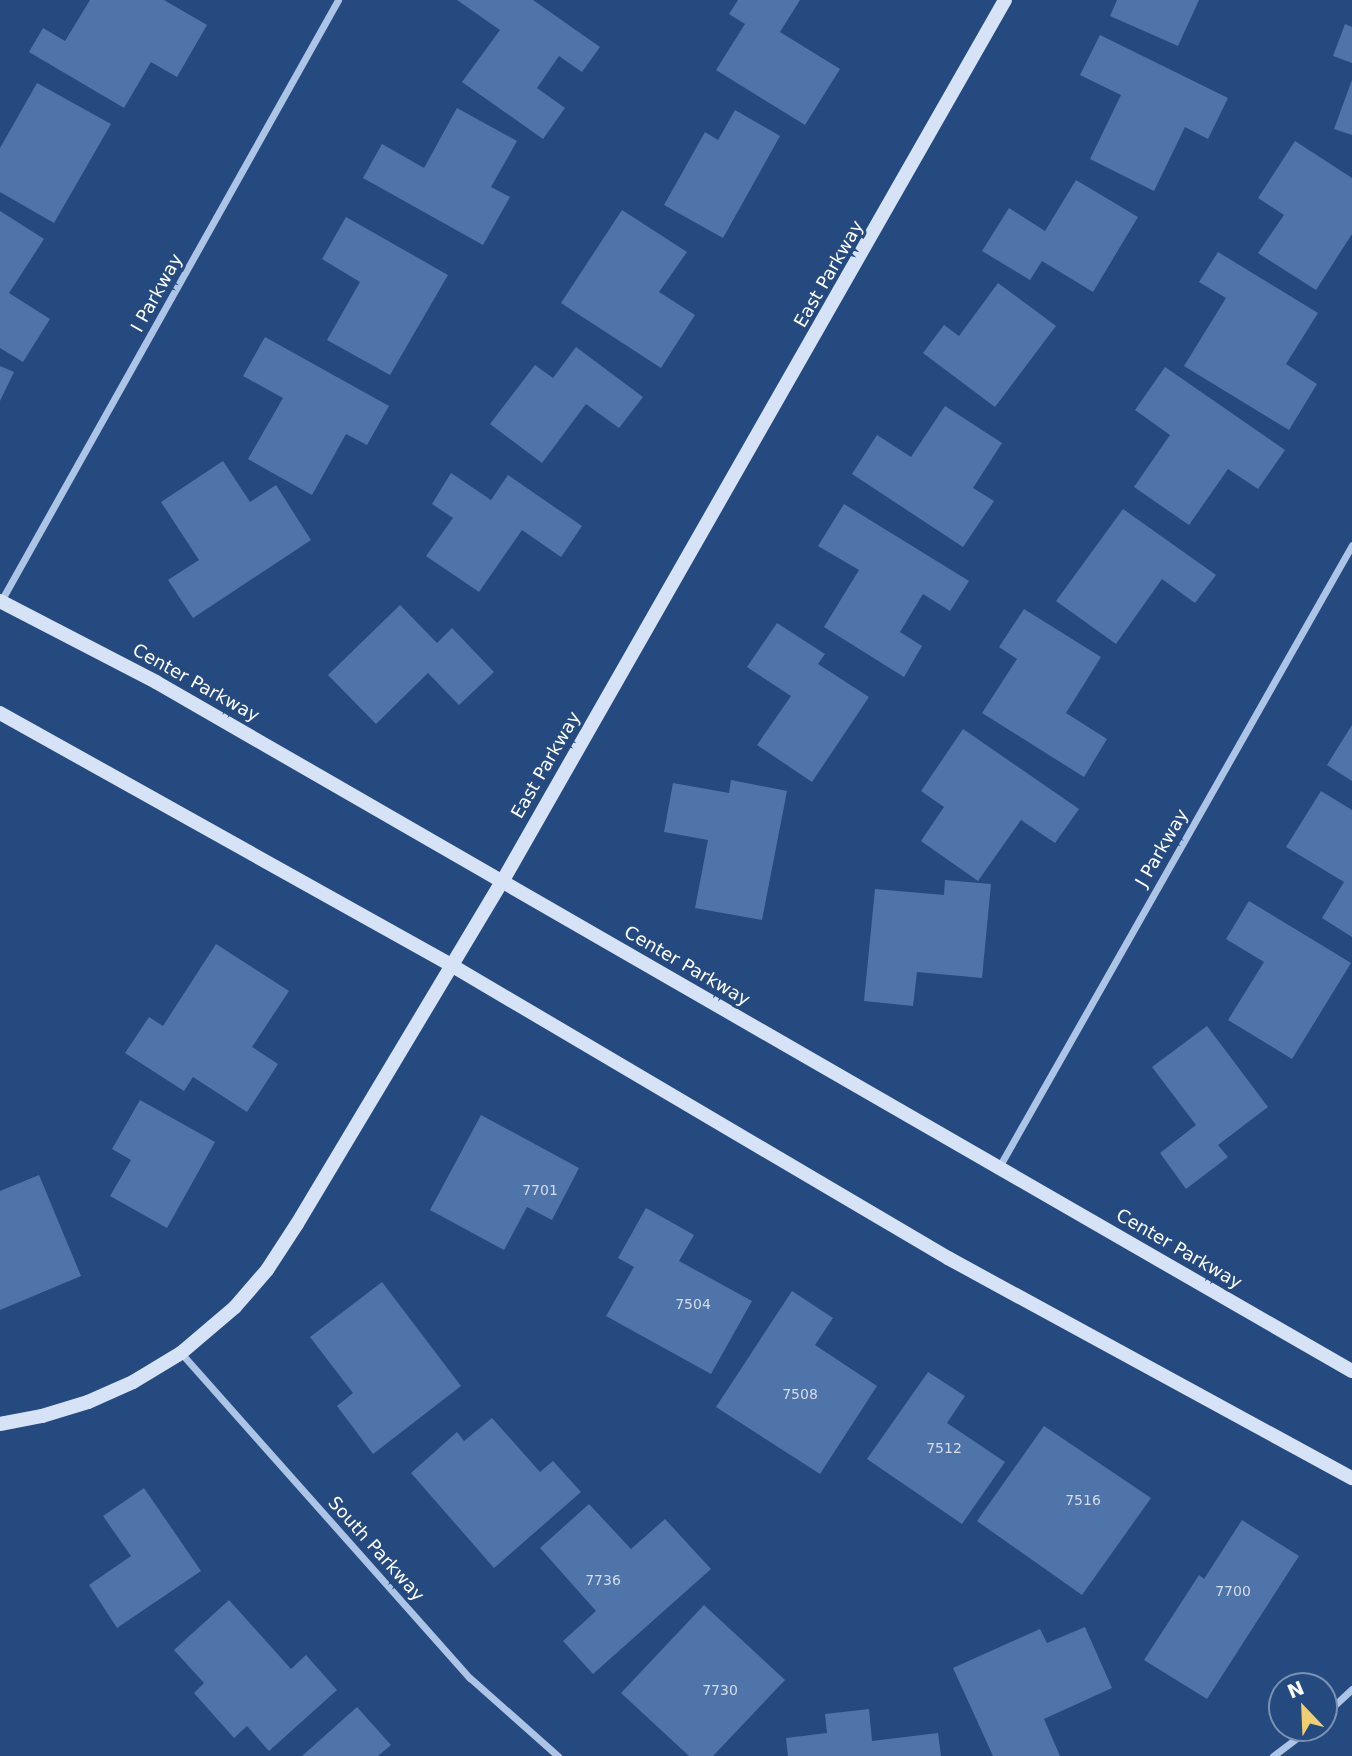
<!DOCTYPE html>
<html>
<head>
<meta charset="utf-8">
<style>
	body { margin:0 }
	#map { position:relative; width:1352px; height:1756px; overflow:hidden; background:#254a80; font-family:"DejaVu Sans",sans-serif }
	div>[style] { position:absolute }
	.building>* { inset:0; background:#4e74a9 }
	.street>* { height:7px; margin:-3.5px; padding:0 3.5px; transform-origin:3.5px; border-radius:3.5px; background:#acc5e6 }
	.secondary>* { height:14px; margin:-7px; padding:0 7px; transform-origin:7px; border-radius:7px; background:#d6e3f6 }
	span { translate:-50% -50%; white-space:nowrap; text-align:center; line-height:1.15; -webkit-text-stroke:6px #254a80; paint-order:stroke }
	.number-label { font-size:14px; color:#d3dcea }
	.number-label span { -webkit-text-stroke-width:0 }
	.street-label { font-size:18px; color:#fff }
	.north { position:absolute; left:1268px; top:1672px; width:70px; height:70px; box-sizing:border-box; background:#254a80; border:2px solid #7c92b3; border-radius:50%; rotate:337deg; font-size:19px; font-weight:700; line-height:28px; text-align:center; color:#fff }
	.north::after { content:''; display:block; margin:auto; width:24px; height:32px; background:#f0cf71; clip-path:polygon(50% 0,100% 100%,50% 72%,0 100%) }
</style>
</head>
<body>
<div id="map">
	<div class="building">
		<i style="clip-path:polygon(90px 0,164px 0,207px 25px,177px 77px,151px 62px,124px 108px,29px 52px,43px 28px,65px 41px)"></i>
		<i style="clip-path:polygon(457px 0,533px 0,600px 47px,582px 72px,559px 56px,537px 88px,565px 108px,543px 139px,462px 82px,500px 30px)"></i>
		<i style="clip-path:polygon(738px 0,800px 0,780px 32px,840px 69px,805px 125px,716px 70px,745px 24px,729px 14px)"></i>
		<i style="clip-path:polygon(1117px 0,1199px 0,1178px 46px,1110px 16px)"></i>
		<i style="clip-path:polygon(1345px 24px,1352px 27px,1352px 63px,1333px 56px)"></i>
		<i style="clip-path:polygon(1100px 35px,1228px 98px,1208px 139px,1185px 127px,1154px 191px,1090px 159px,1121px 95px,1080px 75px)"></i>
		<i style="clip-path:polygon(1352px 80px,1352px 135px,1334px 129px)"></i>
		<i style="clip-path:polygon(37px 83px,111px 124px,54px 223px,0 192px,0 148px)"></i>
		<i style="clip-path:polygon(457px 108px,517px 141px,491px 187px,510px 197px,483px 245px,363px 178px,382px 144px,424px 168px)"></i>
		<i style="clip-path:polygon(735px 110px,780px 136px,723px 238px,664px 205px,705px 132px,718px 140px)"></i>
		<i style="clip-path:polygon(1295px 141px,1352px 178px,1352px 234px,1316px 290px,1258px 253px,1284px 215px,1258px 198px)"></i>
		<i style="clip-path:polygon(1076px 180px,1138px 217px,1093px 292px,1042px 261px,1030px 280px,982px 251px,1009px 208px,1045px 231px)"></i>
		<i style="clip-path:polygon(622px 210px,687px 252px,659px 292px,695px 315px,661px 368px,561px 303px)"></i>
		<i style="clip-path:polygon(0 211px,44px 239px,9px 293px,50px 319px,23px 362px,0 348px)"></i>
		<i style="clip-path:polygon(346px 217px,448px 275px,390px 375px,327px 340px,360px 282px,322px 259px)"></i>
		<i style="clip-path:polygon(1218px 252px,1318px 313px,1286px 364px,1317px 384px,1289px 430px,1184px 366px,1226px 298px,1199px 282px)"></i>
		<i style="clip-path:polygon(998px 283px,1056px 326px,995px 407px,923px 353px,944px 325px,959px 336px)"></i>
		<i style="clip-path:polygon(265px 337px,389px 406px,367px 445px,346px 434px,312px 495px,248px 459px,283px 398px,243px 376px)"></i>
		<i style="clip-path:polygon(576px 347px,643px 397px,619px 428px,586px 404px,542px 463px,490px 424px,535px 365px,553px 378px)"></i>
		<i style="clip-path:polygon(0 366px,14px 372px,0 401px)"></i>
		<i style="clip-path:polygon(1165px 367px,1285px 450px,1258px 489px,1228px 469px,1189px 525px,1134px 487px,1170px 435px,1135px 410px)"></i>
		<i style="clip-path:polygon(945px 406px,1002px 443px,973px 488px,994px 501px,963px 547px,852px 474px,877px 435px,911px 457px)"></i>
		<i style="clip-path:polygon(223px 461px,250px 502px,276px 485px,311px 540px,193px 618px,168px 580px,199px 560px,161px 502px)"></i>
		<i style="clip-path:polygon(451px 473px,491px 500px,508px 475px,582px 526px,561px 557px,522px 530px,479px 592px,426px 556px,453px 518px,432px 504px)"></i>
		<i style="clip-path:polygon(844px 504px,969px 581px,950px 611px,923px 594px,900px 632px,922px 646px,904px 677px,824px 627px,859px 570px,818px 546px)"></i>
		<i style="clip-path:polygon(1123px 509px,1216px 575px,1195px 603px,1162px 579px,1116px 644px,1056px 601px)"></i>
		<i style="clip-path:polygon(400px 605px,437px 643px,452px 628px,494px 672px,459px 705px,428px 673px,376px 724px,328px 675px)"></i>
		<i style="clip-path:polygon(1024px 609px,1101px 657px,1066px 713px,1107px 739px,1084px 777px,982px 713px,1017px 659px,999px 647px)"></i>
		<i style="clip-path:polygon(777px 623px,825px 654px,818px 664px,869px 697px,812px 782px,757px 745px,791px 696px,747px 667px)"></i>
		<i style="clip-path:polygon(1352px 725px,1352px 781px,1327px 765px)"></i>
		<i style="clip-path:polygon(963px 729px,1079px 809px,1055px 843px,1021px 820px,978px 881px,921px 841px,944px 807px,921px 791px)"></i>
		<i style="clip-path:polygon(731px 780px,787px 791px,762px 920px,695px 908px,708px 840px,664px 832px,673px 783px,729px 793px)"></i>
		<i style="clip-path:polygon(1321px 791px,1352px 810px,1352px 937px,1322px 918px,1344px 882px,1286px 847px)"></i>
		<i style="clip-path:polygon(945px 880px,991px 884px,982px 978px,917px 972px,913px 1006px,864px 1001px,875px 889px,944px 895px)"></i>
		<i style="clip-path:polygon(1249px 901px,1351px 963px,1292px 1059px,1228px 1020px,1264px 962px,1226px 939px)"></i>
		<i style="clip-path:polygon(216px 944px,289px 991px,252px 1047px,278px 1064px,247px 1112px,193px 1077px,184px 1091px,125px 1053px,149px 1017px,163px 1026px)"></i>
		<i style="clip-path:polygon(1207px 1026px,1268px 1107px,1218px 1145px,1228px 1157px,1186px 1189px,1160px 1153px,1196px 1125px,1152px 1067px)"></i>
		<i style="clip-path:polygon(140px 1100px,215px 1142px,167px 1228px,110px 1196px,131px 1160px,112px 1149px)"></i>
		<i style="clip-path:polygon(481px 1115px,579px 1168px,552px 1220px,527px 1207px,504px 1250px,430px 1210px)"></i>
		<i style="clip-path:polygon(39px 1175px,81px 1276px,0 1310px,0 1191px)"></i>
		<i style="clip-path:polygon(646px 1208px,694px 1235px,679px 1261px,752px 1301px,711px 1374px,606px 1316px,634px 1267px,618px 1258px)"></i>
		<i style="clip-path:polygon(382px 1282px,461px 1386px,373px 1454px,337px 1406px,353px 1393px,310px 1337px)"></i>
		<i style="clip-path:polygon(792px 1291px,833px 1318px,815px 1345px,877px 1386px,820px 1474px,716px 1407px)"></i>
		<i style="clip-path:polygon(928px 1372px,965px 1396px,947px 1423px,1005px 1462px,962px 1524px,867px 1459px)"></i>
		<i style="clip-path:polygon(492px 1418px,540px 1472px,553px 1461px,581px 1492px,494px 1568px,411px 1473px,457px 1432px,464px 1441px)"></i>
		<i style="clip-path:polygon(1044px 1426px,1151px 1498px,1082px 1595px,977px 1521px)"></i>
		<i style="clip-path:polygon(144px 1488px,201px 1571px,117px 1628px,89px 1585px,131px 1556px,103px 1516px)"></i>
		<i style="clip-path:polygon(589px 1504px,631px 1549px,665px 1519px,711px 1569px,593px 1674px,563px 1641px,596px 1611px,540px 1548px)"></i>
		<i style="clip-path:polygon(1242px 1520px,1299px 1556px,1207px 1699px,1144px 1660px,1199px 1575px,1204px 1579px)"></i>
		<i style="clip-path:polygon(229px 1600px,291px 1669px,306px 1655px,337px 1690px,269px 1751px,247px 1726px,234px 1738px,194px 1693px,204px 1683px,174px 1650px)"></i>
		<i style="clip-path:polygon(704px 1605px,785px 1680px,713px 1756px,689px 1756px,621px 1693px)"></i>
		<i style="clip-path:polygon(1085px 1627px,1112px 1688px,1044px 1719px,1060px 1756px,993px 1756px,953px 1668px,1040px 1629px,1047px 1643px)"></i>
		<i style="clip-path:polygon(357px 1707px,391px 1745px,378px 1756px,302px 1756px)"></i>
		<i style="clip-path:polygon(869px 1709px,872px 1741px,938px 1733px,941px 1756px,788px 1756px,786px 1738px,827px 1733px,825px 1714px)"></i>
	</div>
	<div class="street">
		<i style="left:1px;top:601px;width:689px;rotate:-60.72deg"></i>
		<i style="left:999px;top:1167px;width:715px;rotate:-60.42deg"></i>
		<i style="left:181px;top:1353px;width:435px;rotate:48.4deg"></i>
		<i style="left:470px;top:1678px;width:118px;rotate:41.6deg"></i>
		<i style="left:1324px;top:1715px;width:38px;rotate:-43deg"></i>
		<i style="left:1273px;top:1756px;width:46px;rotate:-37.1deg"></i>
	</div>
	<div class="secondary">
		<i style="left:0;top:601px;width:176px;rotate:27.4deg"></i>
		<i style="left:156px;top:682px;width:1380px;rotate:29.95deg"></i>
		<i style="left:0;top:713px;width:517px;rotate:29.19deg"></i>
		<i style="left:451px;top:965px;width:577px;rotate:30.52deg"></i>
		<i style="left:948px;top:1258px;width:460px;rotate:28.6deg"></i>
		<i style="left:0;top:1424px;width:43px;rotate:-10.8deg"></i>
		<i style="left:42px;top:1416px;width:48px;rotate:-16.9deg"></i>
		<i style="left:88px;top:1402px;width:49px;rotate:-24deg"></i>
		<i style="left:133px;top:1382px;width:56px;rotate:-31.1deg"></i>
		<i style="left:181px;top:1353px;width:71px;rotate:-40.4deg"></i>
		<i style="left:235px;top:1307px;width:49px;rotate:-49.1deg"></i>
		<i style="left:267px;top:1270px;width:55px;rotate:-56.9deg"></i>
		<i style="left:297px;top:1224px;width:399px;rotate:-59.1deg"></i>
		<i style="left:502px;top:882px;width:1015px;rotate:-60.3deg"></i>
	</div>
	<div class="number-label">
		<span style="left:540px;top:1190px">7701</span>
		<span style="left:693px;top:1304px">7504</span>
		<span style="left:800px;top:1394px">7508</span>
		<span style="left:944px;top:1448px">7512</span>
		<span style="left:1083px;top:1500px">7516</span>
		<span style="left:603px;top:1580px">7736</span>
		<span style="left:1233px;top:1591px">7700</span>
		<span style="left:720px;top:1690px">7730</span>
	</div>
	<div class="street-label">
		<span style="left:829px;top:274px;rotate:-60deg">East Parkway</span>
		<span style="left:157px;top:293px;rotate:-61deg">I Parkway</span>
		<span style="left:196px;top:683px;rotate:29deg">Center Parkway</span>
		<span style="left:546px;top:765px;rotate:-60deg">East Parkway</span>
		<span style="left:1162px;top:848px;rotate:-60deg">J Parkway</span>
		<span style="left:687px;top:966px;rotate:30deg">Center Parkway</span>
		<span style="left:1179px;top:1249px;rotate:30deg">Center Parkway</span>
		<span style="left:376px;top:1549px;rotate:48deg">South Parkway</span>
	</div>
	<div class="north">N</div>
</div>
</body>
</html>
